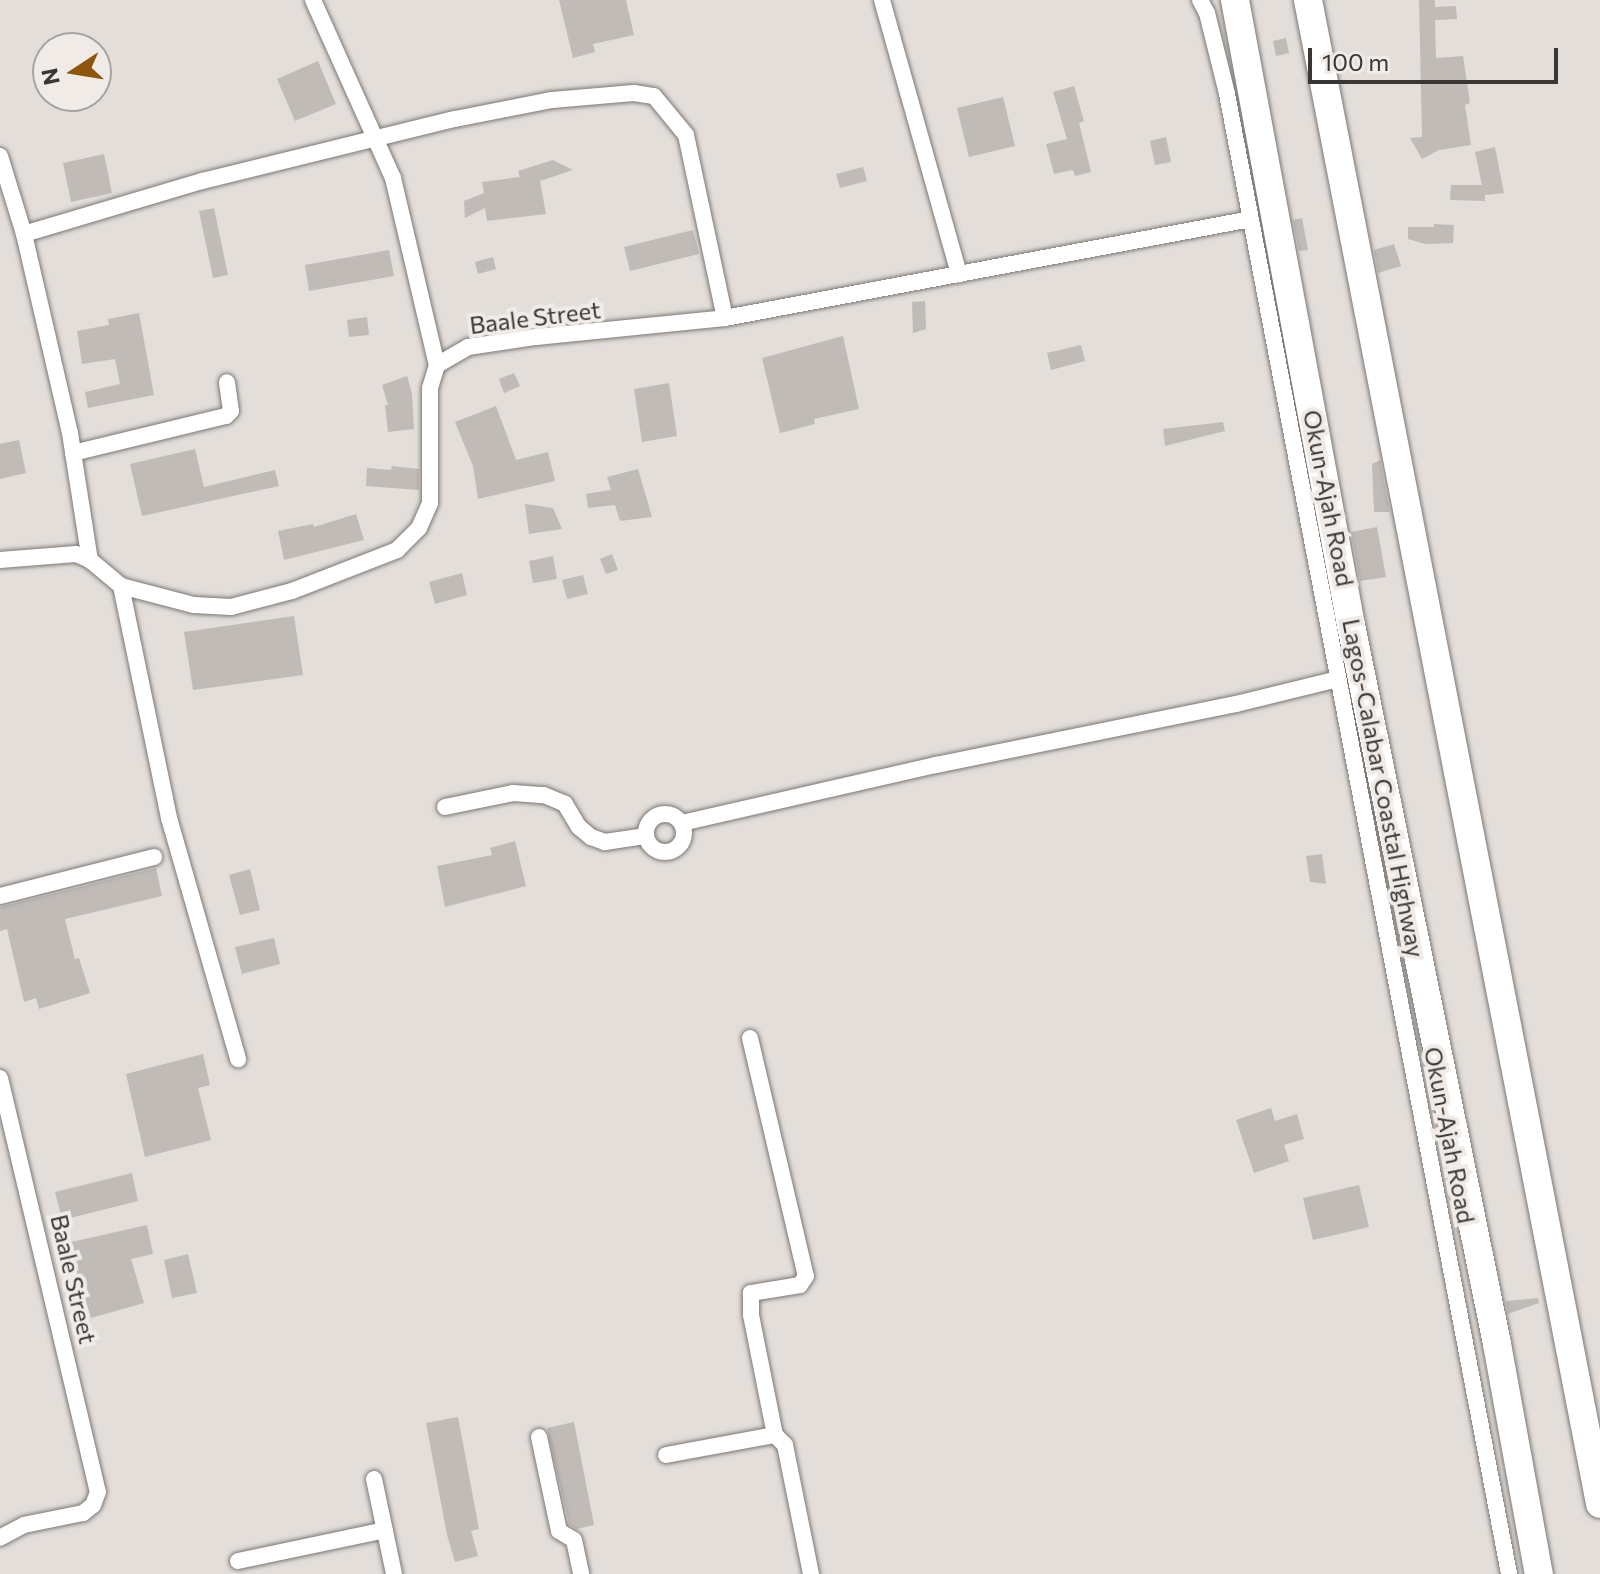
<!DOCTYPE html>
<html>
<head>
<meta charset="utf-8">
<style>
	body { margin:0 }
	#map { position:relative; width:1600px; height:1574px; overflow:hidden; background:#e3deda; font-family:Commissioner,sans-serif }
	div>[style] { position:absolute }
	.building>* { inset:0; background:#c0bbb7 }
	.roads { filter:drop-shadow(0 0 2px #7c7874) drop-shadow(0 0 2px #7c7874) }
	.minor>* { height:16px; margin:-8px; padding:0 8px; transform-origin:8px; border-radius:8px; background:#fff }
	.minor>.ring { margin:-8px; padding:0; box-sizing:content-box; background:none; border:16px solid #fff; border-radius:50% }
	.trunk>* { height:28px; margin:-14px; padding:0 14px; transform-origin:14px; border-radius:14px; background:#fff }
	span { translate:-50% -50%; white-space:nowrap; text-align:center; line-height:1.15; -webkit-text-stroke:8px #f0ebe7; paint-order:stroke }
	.street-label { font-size:24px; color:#393735 }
	.north { position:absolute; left:32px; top:32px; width:80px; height:80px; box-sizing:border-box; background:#f0ebe7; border:2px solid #a7a3a0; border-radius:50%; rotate:258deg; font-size:22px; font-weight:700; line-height:32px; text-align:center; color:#393735 }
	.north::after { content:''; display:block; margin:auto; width:28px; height:36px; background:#8d560a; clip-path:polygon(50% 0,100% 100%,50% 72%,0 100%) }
	.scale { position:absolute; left:1308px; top:48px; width:250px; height:36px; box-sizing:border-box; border:4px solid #393735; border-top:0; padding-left:10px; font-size:24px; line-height:28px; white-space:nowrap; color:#393735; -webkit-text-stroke:6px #f0ebe7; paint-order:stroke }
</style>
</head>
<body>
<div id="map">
	<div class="building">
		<i style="clip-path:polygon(559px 0,626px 0,634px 35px,593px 44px,595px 52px,573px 58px)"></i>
		<i style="clip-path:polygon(1419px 0,1435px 0,1435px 7px,1456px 6px,1457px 19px,1435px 20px,1436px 58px,1463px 56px,1470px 103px,1465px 105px,1471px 145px,1439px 150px,1422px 159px,1410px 138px,1422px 137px)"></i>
		<i style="clip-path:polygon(1286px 38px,1289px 53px,1276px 56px,1273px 41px)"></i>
		<i style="clip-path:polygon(318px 61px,336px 104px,295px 121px,277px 79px)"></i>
		<i style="clip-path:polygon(1074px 86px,1084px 121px,1079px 123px,1091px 172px,1075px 176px,1073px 170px,1054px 174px,1046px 144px,1067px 139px,1053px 92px)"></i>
		<i style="clip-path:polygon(1003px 97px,1015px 146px,969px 157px,957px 108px)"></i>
		<i style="clip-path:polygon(1166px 137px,1171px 162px,1155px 165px,1150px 141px)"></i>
		<i style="clip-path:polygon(1495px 147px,1504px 193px,1485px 195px,1485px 201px,1450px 200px,1451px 185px,1482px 185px,1475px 152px)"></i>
		<i style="clip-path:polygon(104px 154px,112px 193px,71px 202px,63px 163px)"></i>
		<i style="clip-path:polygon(553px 160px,573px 170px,540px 181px,546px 214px,487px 221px,485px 208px,465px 218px,464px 201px,484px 193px,482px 182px,520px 177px,518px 171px)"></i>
		<i style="clip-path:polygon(863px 167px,867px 181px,840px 188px,836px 174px)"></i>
		<i style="clip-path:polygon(214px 208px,228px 275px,213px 278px,199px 211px)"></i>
		<i style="clip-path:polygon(1302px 218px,1308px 250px,1299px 251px,1293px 220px)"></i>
		<i style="clip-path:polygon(1434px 224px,1454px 225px,1453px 243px,1425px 244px,1408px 239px,1408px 227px,1434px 227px)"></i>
		<i style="clip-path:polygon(693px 230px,699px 254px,630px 271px,624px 247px)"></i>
		<i style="clip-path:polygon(1394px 244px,1401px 266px,1378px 273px,1374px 250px)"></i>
		<i style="clip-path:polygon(389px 250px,394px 276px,309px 291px,305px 265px)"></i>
		<i style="clip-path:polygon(493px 257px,496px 269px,478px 274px,475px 262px)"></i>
		<i style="clip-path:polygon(925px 301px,926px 329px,913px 333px,912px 302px)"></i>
		<i style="clip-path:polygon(139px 313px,154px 395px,88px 408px,85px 392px,120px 384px,115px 359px,82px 364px,77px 331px,109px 325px,108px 319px)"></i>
		<i style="clip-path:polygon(367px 317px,369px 335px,349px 337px,347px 320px)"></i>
		<i style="clip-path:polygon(843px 336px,859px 409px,814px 419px,815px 424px,780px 433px,762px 358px)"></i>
		<i style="clip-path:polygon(1081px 345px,1085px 361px,1051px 370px,1047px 353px)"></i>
		<i style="clip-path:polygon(514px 373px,520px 386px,504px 393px,499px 379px)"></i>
		<i style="clip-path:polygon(407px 376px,412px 393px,414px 429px,388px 432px,385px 405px,388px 405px,382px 385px)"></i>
		<i style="clip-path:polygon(669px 383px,677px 436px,642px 442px,634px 389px)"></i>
		<i style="clip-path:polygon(496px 406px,516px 460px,548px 452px,555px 481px,478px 499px,473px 466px,455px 422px)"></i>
		<i style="clip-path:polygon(1223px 422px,1225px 431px,1165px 446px,1163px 429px)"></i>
		<i style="clip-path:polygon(19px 440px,26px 473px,0 479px,0 444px)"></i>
		<i style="clip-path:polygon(195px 449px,204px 487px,275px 470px,279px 486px,142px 516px,130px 464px)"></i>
		<i style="clip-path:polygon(1380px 460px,1390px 512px,1374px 512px,1372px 464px)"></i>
		<i style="clip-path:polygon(392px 466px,419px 469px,419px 490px,366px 486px,367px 468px,391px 470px)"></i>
		<i style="clip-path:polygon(638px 469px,652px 517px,620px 521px,615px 505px,588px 508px,586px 494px,611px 490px,607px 477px)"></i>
		<i style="clip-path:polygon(525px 504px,553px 508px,562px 529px,529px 534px)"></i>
		<i style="clip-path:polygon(356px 514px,364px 540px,284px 560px,278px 531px,313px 524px,314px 527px)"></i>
		<i style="clip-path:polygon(1377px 527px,1386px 577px,1360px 581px,1351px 532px)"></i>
		<i style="clip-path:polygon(612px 554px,618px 570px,606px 574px,600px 559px)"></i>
		<i style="clip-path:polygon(553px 556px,557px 579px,533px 583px,529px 561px)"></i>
		<i style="clip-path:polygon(462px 573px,467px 595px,435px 604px,429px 582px)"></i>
		<i style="clip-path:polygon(583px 575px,588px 594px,567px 599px,562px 580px)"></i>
		<i style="clip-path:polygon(294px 616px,303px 675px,193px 690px,184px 632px)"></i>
		<i style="clip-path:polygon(515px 841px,526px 886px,445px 907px,437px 866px,492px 855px,490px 848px)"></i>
		<i style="clip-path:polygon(1322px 854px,1326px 884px,1310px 882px,1306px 856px)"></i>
		<i style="clip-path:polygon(156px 868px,162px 896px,65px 919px,75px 959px,79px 958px,90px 993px,39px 1009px,36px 998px,24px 1002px,7px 929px,0 931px,0 907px)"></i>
		<i style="clip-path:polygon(250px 869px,260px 910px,240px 915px,229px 875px)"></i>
		<i style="clip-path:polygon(274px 938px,280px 964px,242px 974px,235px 947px)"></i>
		<i style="clip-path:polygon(203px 1054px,210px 1085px,198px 1088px,211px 1140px,145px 1157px,126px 1074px)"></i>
		<i style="clip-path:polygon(1271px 1108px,1275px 1121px,1297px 1114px,1304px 1139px,1284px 1145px,1289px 1161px,1254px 1173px,1236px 1120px)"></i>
		<i style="clip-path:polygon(132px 1173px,138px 1201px,62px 1220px,55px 1192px)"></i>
		<i style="clip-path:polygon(1359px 1185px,1369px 1227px,1313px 1240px,1303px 1198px)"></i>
		<i style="clip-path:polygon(147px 1225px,153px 1254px,131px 1259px,144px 1303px,91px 1318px,67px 1243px)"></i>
		<i style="clip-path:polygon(188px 1254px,197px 1293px,172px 1298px,164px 1260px)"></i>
		<i style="clip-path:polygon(1538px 1298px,1539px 1303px,1508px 1314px,1506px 1301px)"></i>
		<i style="clip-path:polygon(458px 1417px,479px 1529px,471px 1531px,478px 1556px,455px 1562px,447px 1535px,426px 1423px)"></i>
		<i style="clip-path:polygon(574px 1422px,594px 1525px,576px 1529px,569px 1524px,547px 1428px)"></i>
	</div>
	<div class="roads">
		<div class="minor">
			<i style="left:313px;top:0;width:195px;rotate:65.8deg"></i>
			<i style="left:393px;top:178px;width:192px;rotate:76.8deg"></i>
			<i style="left:882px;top:0;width:285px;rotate:74.3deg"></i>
			<i style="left:1200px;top:0;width:15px;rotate:62deg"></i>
			<i style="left:1207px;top:13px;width:83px;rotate:76.1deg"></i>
			<i style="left:1227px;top:94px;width:1507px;rotate:79.21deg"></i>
			<i style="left:0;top:156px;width:82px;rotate:72.9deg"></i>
			<i style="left:24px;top:234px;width:204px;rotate:77deg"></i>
			<i style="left:70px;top:433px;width:129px;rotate:81.1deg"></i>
			<i style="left:24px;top:234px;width:186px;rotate:-16.6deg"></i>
			<i style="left:202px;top:181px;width:260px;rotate:-13.8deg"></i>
			<i style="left:455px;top:119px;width:99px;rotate:-11.1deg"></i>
			<i style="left:552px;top:100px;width:82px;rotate:-4.9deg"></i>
			<i style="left:634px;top:93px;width:20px;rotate:9deg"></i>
			<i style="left:654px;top:96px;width:50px;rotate:50.6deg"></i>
			<i style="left:686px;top:135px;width:187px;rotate:78deg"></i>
			<i style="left:73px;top:453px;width:157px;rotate:-13.6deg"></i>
			<i style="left:226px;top:416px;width:7px;rotate:-45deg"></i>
			<i style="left:231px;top:411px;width:29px;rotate:-98deg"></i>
			<i style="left:0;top:560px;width:76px;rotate:-4.5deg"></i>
			<i style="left:76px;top:554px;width:15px;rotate:23deg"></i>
			<i style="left:90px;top:560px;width:40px;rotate:40deg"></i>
			<i style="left:121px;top:586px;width:75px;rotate:14.6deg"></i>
			<i style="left:194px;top:605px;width:37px;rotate:3deg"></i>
			<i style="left:231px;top:607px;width:63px;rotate:-14.7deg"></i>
			<i style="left:292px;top:591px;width:113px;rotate:-21.3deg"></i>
			<i style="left:397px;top:550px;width:31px;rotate:-45deg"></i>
			<i style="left:419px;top:528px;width:27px;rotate:-66deg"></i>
			<i style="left:430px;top:503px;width:115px;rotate:-90deg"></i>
			<i style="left:430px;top:388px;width:24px;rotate:-73deg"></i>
			<i style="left:437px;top:365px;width:36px;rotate:-30deg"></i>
			<i style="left:468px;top:347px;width:69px;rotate:-8.4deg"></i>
			<i style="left:536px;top:337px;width:190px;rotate:-5.7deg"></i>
			<i style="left:725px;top:318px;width:535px;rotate:-10.66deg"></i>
			<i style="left:121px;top:586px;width:237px;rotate:78.3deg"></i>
			<i style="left:169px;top:818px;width:251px;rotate:74deg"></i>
			<i style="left:445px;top:807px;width:69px;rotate:-11.6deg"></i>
			<i style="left:513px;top:793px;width:31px;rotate:4deg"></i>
			<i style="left:544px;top:795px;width:23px;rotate:23deg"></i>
			<i style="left:565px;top:804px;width:27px;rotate:59deg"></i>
			<i style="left:579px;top:827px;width:16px;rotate:40deg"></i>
			<i style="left:591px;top:837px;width:15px;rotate:20deg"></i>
			<i style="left:605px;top:842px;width:40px;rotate:-8.5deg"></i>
			<i class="ring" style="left:646px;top:814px;width:22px;height:22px"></i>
			<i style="left:682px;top:823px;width:261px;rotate:-12.9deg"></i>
			<i style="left:936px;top:765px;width:306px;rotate:-11.5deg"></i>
			<i style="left:1236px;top:704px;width:105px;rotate:-13.8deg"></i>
			<i style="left:0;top:896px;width:159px;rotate:-14.2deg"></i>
			<i style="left:750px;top:1038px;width:244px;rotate:76.8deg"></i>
			<i style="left:806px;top:1276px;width:11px;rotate:124deg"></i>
			<i style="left:800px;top:1285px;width:50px;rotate:170.7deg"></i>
			<i style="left:751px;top:1293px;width:22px;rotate:90deg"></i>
			<i style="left:751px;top:1315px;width:122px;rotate:78.7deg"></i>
			<i style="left:0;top:1078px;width:425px;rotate:76.7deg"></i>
			<i style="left:98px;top:1492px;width:14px;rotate:111deg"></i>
			<i style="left:93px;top:1505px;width:13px;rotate:141deg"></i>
			<i style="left:83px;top:1513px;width:60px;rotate:168.5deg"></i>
			<i style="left:24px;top:1525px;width:27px;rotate:152deg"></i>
			<i style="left:539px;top:1437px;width:96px;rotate:78deg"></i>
			<i style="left:559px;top:1531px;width:17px;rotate:31deg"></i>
			<i style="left:574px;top:1540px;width:35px;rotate:78deg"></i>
			<i style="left:666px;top:1455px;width:111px;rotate:-10.4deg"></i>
			<i style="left:775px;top:1435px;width:14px;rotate:45deg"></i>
			<i style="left:785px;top:1445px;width:132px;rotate:78.6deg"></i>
			<i style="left:374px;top:1479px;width:97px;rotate:78.1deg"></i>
			<i style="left:238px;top:1561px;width:150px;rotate:-11.9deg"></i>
		</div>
		<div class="trunk">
			<i style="left:1235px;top:0;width:636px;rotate:79.49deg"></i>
			<i style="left:1351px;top:625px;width:734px;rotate:78.52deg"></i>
			<i style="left:1497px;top:1344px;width:234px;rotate:79.7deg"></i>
			<i style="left:1308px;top:0;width:1532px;rotate:79.01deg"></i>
		</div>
	</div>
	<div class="street-label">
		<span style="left:535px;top:317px;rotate:-7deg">Baale Street</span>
		<span style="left:1329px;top:498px;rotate:79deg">Okun-Ajah Road</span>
		<span style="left:1384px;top:788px;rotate:79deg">Lagos-Calabar Coastal Highway</span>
		<span style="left:1450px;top:1135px;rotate:79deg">Okun-Ajah Road</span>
		<span style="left:74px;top:1279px;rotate:77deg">Baale Street</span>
	</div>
	<div class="north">N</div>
	<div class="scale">100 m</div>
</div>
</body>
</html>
